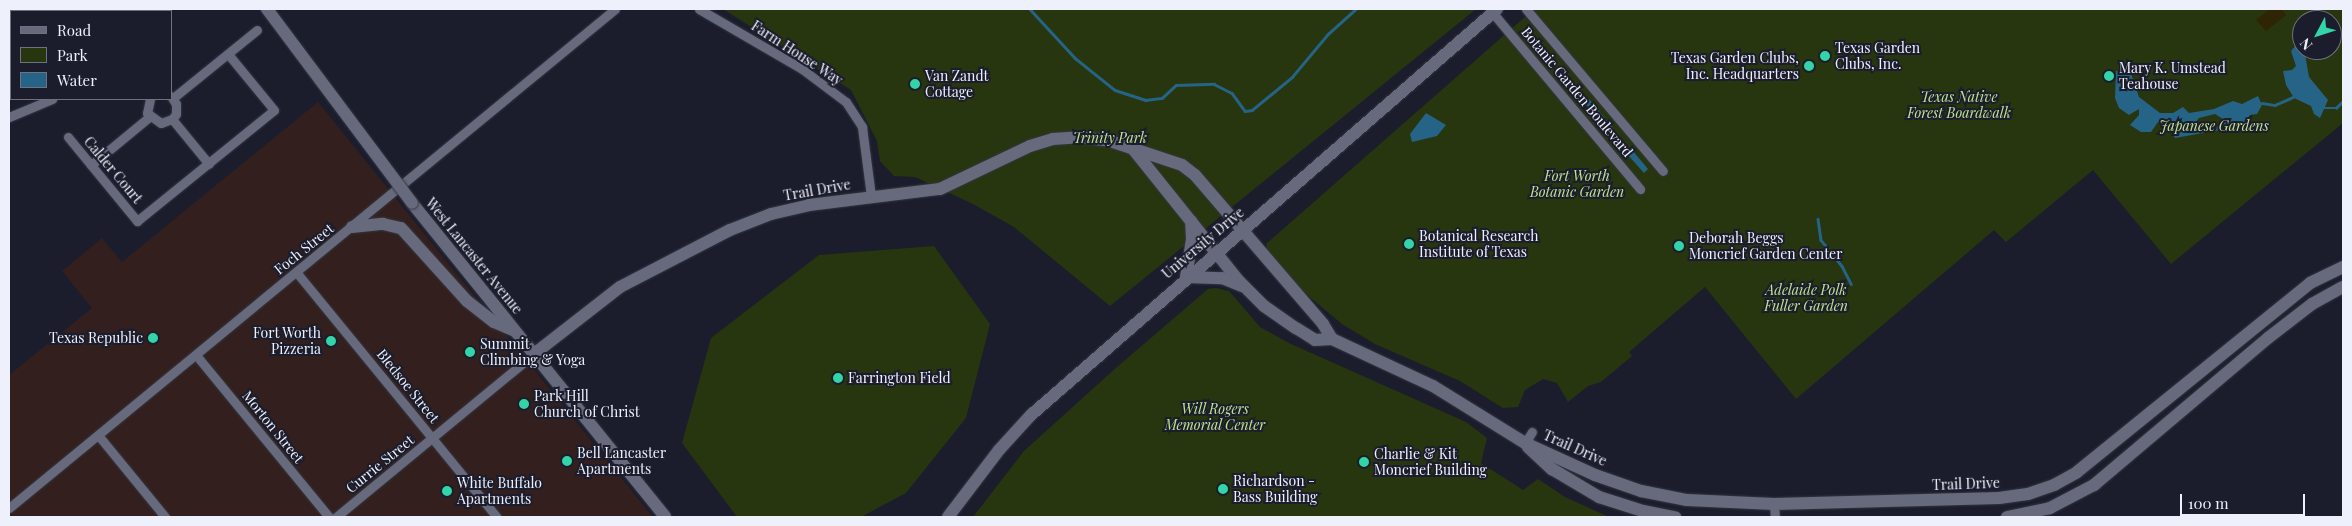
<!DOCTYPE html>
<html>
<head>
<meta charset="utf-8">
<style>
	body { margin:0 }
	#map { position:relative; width:2352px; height:526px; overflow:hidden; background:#1b1d2c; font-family:"Playfair Display",serif }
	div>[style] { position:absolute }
	.commercial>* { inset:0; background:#33201e }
	.green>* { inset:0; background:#27360e }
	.sand>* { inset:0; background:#2d2504 }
	.water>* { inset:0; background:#256387 }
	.stream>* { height:2.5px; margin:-1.25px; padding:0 1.25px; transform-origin:1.25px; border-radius:1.25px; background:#256387 }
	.roads { filter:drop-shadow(0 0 1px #343642) drop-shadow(0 0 1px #343642) }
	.street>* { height:9px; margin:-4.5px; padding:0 4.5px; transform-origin:4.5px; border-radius:4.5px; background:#676a7c }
	.secondary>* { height:12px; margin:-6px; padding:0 6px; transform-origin:6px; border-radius:6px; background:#676a7c }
	.rail>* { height:2.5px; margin:-1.25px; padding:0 1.25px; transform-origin:1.25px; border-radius:1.25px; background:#aeb0bc }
	.bridges { filter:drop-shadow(0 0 1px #343642) drop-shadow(0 0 1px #343642) }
	.secondary-bridge>* { height:12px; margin:-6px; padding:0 6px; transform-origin:6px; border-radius:6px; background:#676a7c }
	.dots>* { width:14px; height:14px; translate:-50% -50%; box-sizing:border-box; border:2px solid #1b1d2c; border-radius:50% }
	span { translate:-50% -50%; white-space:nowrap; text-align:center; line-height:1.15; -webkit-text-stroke:4px #1b1d2c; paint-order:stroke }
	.poi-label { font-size:14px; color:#eef0fb }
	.left { translate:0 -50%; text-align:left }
	.right { translate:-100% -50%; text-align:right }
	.street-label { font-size:14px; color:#eef0fb }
	.park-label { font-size:14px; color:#bfe38f; font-style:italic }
	.frame { position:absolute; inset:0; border:10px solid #eef0fb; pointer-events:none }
	.legend { position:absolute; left:10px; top:10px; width:162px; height:90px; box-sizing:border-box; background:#1b1d2c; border:1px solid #6f717f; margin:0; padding:6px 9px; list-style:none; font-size:15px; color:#eef0fb }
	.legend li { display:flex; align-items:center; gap:10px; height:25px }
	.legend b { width:25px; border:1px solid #6f717f }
	.north { position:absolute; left:2292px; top:10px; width:50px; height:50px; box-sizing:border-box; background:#1b1d2c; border:1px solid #6f717f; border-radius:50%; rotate:230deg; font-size:14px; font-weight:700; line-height:20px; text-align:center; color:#eef0fb }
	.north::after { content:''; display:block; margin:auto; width:18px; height:22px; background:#33d4a8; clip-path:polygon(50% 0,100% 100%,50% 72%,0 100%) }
	.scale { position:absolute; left:2180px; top:494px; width:125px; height:22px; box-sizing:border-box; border:2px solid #eef0fb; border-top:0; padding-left:6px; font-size:15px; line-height:18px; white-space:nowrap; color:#eef0fb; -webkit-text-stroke:4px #1b1d2c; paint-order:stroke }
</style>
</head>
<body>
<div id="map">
	<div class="commercial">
		<i style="clip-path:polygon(318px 102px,653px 517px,13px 517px,9px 512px,9px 375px,92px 308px,62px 271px,102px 238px,122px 262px)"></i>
	</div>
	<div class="green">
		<i style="clip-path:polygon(723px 9px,1476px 9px,1110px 306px,1014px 227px,973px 204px,915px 177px,894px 176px,880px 161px,877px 141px,851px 90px)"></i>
		<i style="clip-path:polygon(evenodd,1534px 9px,2343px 9px,2343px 123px,2171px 264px,2093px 170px,2006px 242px,1994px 230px,1796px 399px,1705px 287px,1629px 352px,1632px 356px,1601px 382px,1588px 386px,1568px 402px,1557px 383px,1543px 379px,1525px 390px,1518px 407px,1503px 408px,1460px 381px,1375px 344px,1342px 324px,1306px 294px,1267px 250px,1266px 244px,1534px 9px,2302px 20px,2332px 20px,2332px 50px,2302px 50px,2302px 20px)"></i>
		<i style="clip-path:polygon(934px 246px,990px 324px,966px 418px,906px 493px,861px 517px,737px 517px,682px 443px,711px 338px,819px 255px)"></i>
		<i style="clip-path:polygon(1216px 288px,1229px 291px,1260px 327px,1291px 344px,1466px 422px,1487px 438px,1481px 463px,1523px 490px,1538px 479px,1565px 497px,1609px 517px,973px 517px,1024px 451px,1117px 367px,1208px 289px)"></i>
	</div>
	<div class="sand">
		<i style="clip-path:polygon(2270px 9px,2281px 9px,2286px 15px,2266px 31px,2256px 20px)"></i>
	</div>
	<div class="water">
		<i style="clip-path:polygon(2296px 45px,2305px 54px,2309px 77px,2328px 100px,2320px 118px,2314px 114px,2311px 106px,2294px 98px,2286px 85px,2283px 71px,2292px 70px,2296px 66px,2291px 51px)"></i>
		<i style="clip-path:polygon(evenodd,2116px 71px,2130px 71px,2139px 97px,2160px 113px,2173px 113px,2183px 107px,2189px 113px,2214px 109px,2233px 101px,2242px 104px,2258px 96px,2262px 105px,2257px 114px,2250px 115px,2242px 126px,2175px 138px,2170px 128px,2158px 122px,2151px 132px,2141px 132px,2130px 125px,2139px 115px,2139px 109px,2129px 115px,2119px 108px,2115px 98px,2116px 71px,2215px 114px,2226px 121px,2216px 128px,2195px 123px,2199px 118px,2215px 114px)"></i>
		<i style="clip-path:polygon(1589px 99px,1614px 129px,1609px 133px,1585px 103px)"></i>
		<i style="clip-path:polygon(1426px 113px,1446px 125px,1437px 136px,1412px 142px,1410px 134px)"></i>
		<i style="clip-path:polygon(1632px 150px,1648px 169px,1644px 173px,1627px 154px)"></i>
	</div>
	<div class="stream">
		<i style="left:1030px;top:9px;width:67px;rotate:47.4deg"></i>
		<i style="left:1075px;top:58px;width:51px;rotate:38.7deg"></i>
		<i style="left:1115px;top:90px;width:32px;rotate:18deg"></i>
		<i style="left:1145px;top:100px;width:17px;rotate:-7deg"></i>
		<i style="left:1162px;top:98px;width:19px;rotate:-43deg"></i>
		<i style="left:1176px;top:85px;width:38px;rotate:-2deg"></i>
		<i style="left:1214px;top:84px;width:20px;rotate:27deg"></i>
		<i style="left:1232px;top:93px;width:22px;rotate:54deg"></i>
		<i style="left:1245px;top:111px;width:7px;rotate:-8deg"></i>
		<i style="left:1252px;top:110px;width:52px;rotate:-39.5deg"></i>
		<i style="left:1292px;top:77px;width:56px;rotate:-50.1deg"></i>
		<i style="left:1328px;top:34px;width:38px;rotate:-42deg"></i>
		<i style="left:2262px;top:103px;width:13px;rotate:9deg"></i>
		<i style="left:2275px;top:105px;width:20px;rotate:-24deg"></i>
		<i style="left:2324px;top:108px;width:12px"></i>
		<i style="left:2336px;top:108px;width:10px;rotate:-45deg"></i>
		<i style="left:1818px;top:219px;width:21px;rotate:82deg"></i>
		<i style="left:1821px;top:240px;width:33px;rotate:51deg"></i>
		<i style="left:1842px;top:266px;width:20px;rotate:63deg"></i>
	</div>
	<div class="roads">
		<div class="street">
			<i style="left:77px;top:9px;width:3px;rotate:45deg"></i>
			<i style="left:88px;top:9px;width:3px;rotate:45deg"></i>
			<i style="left:699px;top:9px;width:119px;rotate:30.2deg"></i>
			<i style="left:802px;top:69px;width:55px;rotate:36.9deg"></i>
			<i style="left:846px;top:102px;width:30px;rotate:57deg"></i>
			<i style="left:862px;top:127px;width:70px;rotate:82.6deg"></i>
			<i style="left:1526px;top:9px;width:212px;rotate:49.8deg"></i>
			<i style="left:1492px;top:12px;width:231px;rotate:50.1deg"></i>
			<i style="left:173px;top:98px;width:108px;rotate:-39deg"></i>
			<i style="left:150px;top:99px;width:14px;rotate:102deg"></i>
			<i style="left:147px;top:113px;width:17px;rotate:36deg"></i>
			<i style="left:161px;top:123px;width:12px;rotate:-20deg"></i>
			<i style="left:172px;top:119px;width:6px;rotate:-51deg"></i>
			<i style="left:176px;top:114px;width:10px;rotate:-90deg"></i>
			<i style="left:176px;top:104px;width:9px;rotate:-122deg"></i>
			<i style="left:9px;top:117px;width:47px;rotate:-22.7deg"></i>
			<i style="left:172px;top:119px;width:58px;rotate:50.6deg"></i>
			<i style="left:68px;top:137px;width:109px;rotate:50.6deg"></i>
			<i style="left:137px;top:221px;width:176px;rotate:-39deg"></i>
			<i style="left:274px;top:110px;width:72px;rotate:-129.4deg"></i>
			<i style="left:91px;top:165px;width:75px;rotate:-39.6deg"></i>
			<i style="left:297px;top:273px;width:315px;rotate:50.7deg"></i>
			<i style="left:196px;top:355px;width:210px;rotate:50.6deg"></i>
			<i style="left:98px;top:435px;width:106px;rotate:50.7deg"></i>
			<i style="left:1525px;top:443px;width:13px;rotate:-58deg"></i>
			<i style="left:1774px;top:504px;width:13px;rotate:86deg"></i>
			<i style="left:9px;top:508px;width:785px;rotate:-39.47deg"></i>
			<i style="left:336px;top:517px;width:256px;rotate:-39.5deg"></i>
		</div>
		<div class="secondary">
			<i style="left:1133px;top:149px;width:168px;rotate:51.3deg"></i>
			<i style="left:1238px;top:280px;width:37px;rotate:45deg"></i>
			<i style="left:1264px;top:306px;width:39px;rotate:35deg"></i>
			<i style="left:1296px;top:328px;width:22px;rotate:32deg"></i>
			<i style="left:1315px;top:340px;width:17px;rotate:-3deg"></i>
			<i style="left:1332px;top:339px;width:111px;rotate:25deg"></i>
			<i style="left:1433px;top:386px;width:108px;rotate:31.8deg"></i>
			<i style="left:1525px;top:443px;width:77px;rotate:24.6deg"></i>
			<i style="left:1595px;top:475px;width:49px;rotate:19.2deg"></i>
			<i style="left:1641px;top:491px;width:47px;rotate:11.1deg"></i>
			<i style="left:1687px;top:500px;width:87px;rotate:2.6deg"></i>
			<i style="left:1774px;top:504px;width:225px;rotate:-1.5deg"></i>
			<i style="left:1999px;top:498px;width:29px;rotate:-8deg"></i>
			<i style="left:2028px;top:494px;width:28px;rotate:-19deg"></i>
			<i style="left:2054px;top:485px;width:26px;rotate:-29deg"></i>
			<i style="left:2077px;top:472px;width:300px;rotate:-39deg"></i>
			<i style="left:2310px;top:283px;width:37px;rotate:-26deg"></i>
			<i style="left:412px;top:203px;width:403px;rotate:51.1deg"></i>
			<i style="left:352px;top:227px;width:31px;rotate:-6deg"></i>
			<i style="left:383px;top:224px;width:18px;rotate:13deg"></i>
			<i style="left:401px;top:228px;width:98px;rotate:47.9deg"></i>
			<i style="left:467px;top:301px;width:34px;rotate:38deg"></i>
			<i style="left:494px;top:322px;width:21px;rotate:23deg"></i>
			<i style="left:1186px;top:277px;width:36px;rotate:2deg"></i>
			<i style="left:1222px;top:278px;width:22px;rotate:22deg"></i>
			<i style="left:1186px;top:277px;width:38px;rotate:-81deg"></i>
			<i style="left:1192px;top:239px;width:18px;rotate:-93deg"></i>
			<i style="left:534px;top:354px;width:109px;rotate:-37.9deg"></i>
			<i style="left:620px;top:287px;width:124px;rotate:-27.4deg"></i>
			<i style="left:730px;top:230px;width:44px;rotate:-21.3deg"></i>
			<i style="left:771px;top:214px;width:39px;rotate:-13deg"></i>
			<i style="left:809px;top:205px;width:132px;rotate:-7deg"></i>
			<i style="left:940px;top:189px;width:100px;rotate:-25.5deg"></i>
			<i style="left:1030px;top:146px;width:24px;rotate:-17deg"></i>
			<i style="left:1053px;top:139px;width:26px;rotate:-4deg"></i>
			<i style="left:1079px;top:137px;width:31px;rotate:7deg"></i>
			<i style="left:1110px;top:141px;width:76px;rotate:18.4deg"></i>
			<i style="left:1182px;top:165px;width:16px;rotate:38deg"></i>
			<i style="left:1195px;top:175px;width:196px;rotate:49.3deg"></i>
			<i style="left:1323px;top:324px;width:17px;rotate:59deg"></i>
			<i style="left:1528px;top:447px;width:33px;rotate:43deg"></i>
			<i style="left:1552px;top:469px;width:55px;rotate:30.8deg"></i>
			<i style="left:1599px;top:497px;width:46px;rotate:17.7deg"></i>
			<i style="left:1643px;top:511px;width:33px;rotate:11deg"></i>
			<i style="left:948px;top:517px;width:84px;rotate:-52.7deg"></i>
			<i style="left:999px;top:450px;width:47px;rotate:-47.6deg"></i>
			<i style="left:1031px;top:415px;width:618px;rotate:-41.06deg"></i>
			<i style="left:2007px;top:517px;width:44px;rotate:-11.8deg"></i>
			<i style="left:2050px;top:508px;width:50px;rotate:-27.6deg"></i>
			<i style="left:2094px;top:485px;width:228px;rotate:-40.2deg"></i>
			<i style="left:2268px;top:338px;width:56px;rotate:-37.7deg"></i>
			<i style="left:2312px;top:304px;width:35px;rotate:-29deg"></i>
		</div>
	</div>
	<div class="rail">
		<i style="left:126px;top:11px;width:7px;rotate:-16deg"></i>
		<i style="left:9px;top:48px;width:2px;rotate:-27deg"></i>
	</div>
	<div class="bridges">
		<div class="secondary-bridge">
			<i style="left:267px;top:9px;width:242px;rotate:53.2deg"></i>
		</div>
	</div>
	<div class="dots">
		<i style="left:1825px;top:56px;background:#33d4a8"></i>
		<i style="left:1809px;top:66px;background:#33d4a8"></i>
		<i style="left:2109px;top:76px;background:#33d4a8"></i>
		<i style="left:915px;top:84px;background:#33d4a8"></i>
		<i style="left:1409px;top:244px;background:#33d4a8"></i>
		<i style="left:1679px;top:246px;background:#33d4a8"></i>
		<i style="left:153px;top:338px;background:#33d4a8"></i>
		<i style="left:331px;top:341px;background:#33d4a8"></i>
		<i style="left:470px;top:352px;background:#33d4a8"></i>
		<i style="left:838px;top:378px;background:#33d4a8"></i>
		<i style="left:524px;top:404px;background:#33d4a8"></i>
		<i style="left:567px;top:461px;background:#33d4a8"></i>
		<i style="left:1364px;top:462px;background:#33d4a8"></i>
		<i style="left:1223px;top:489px;background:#33d4a8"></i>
		<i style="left:447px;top:491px;background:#33d4a8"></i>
	</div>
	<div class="poi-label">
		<span class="left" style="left:1835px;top:56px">Texas Garden<br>Clubs, Inc.</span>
		<span class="right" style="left:1799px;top:66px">Texas Garden Clubs,<br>Inc. Headquarters</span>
		<span class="left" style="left:2119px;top:76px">Mary K. Umstead<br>Teahouse</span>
		<span class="left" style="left:925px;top:84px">Van Zandt<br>Cottage</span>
		<span class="left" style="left:1419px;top:244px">Botanical Research<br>Institute of Texas</span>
		<span class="left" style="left:1689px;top:246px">Deborah Beggs<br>Moncrief Garden Center</span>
		<span class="right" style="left:321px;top:341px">Fort Worth<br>Pizzeria</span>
		<span class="right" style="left:143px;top:338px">Texas Republic</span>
		<span class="left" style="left:480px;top:352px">Summit<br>Climbing &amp; Yoga</span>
		<span class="left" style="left:848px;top:378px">Farrington Field</span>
		<span class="left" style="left:534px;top:404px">Park Hill<br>Church of Christ</span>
		<span class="left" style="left:577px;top:461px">Bell Lancaster<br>Apartments</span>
		<span class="left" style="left:1374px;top:462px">Charlie &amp; Kit<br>Moncrief Building</span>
		<span class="left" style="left:1233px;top:489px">Richardson -<br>Bass Building</span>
		<span class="left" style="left:457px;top:491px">White Buffalo<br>Apartments</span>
	</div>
	<div class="street-label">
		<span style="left:797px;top:53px;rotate:33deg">Farm House Way</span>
		<span style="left:1577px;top:92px;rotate:50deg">Botanic Garden Boulevard</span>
		<span style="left:113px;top:170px;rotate:50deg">Calder Court</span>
		<span style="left:817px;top:190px;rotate:-10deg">Trail Drive</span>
		<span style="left:1203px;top:243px;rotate:-40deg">University Drive</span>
		<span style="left:304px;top:249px;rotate:-39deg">Foch Street</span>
		<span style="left:474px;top:256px;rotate:51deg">West Lancaster Avenue</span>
		<span style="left:408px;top:386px;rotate:51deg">Bledsoe Street</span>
		<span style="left:273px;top:427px;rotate:51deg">Morton Street</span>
		<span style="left:1575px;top:448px;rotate:24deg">Trail Drive</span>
		<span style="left:380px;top:464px;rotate:-39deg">Currie Street</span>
		<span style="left:1966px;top:484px;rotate:-2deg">Trail Drive</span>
	</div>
	<div class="park-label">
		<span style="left:1959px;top:105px">Texas Native<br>Forest Boardwalk</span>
		<span style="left:2214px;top:126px">Japanese Gardens</span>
		<span style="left:1110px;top:138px">Trinity Park</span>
		<span style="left:1577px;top:184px">Fort Worth<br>Botanic Garden</span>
		<span style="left:1806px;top:298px">Adelaide Polk<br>Fuller Garden</span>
		<span style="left:1215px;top:417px">Will Rogers<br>Memorial Center</span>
	</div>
	<div class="frame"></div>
	<ul class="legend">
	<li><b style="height:6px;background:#676a7c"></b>Road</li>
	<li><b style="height:14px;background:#27360e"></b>Park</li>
	<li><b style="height:14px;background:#256387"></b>Water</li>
	</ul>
	<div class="north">N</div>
	<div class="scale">100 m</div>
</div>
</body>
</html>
